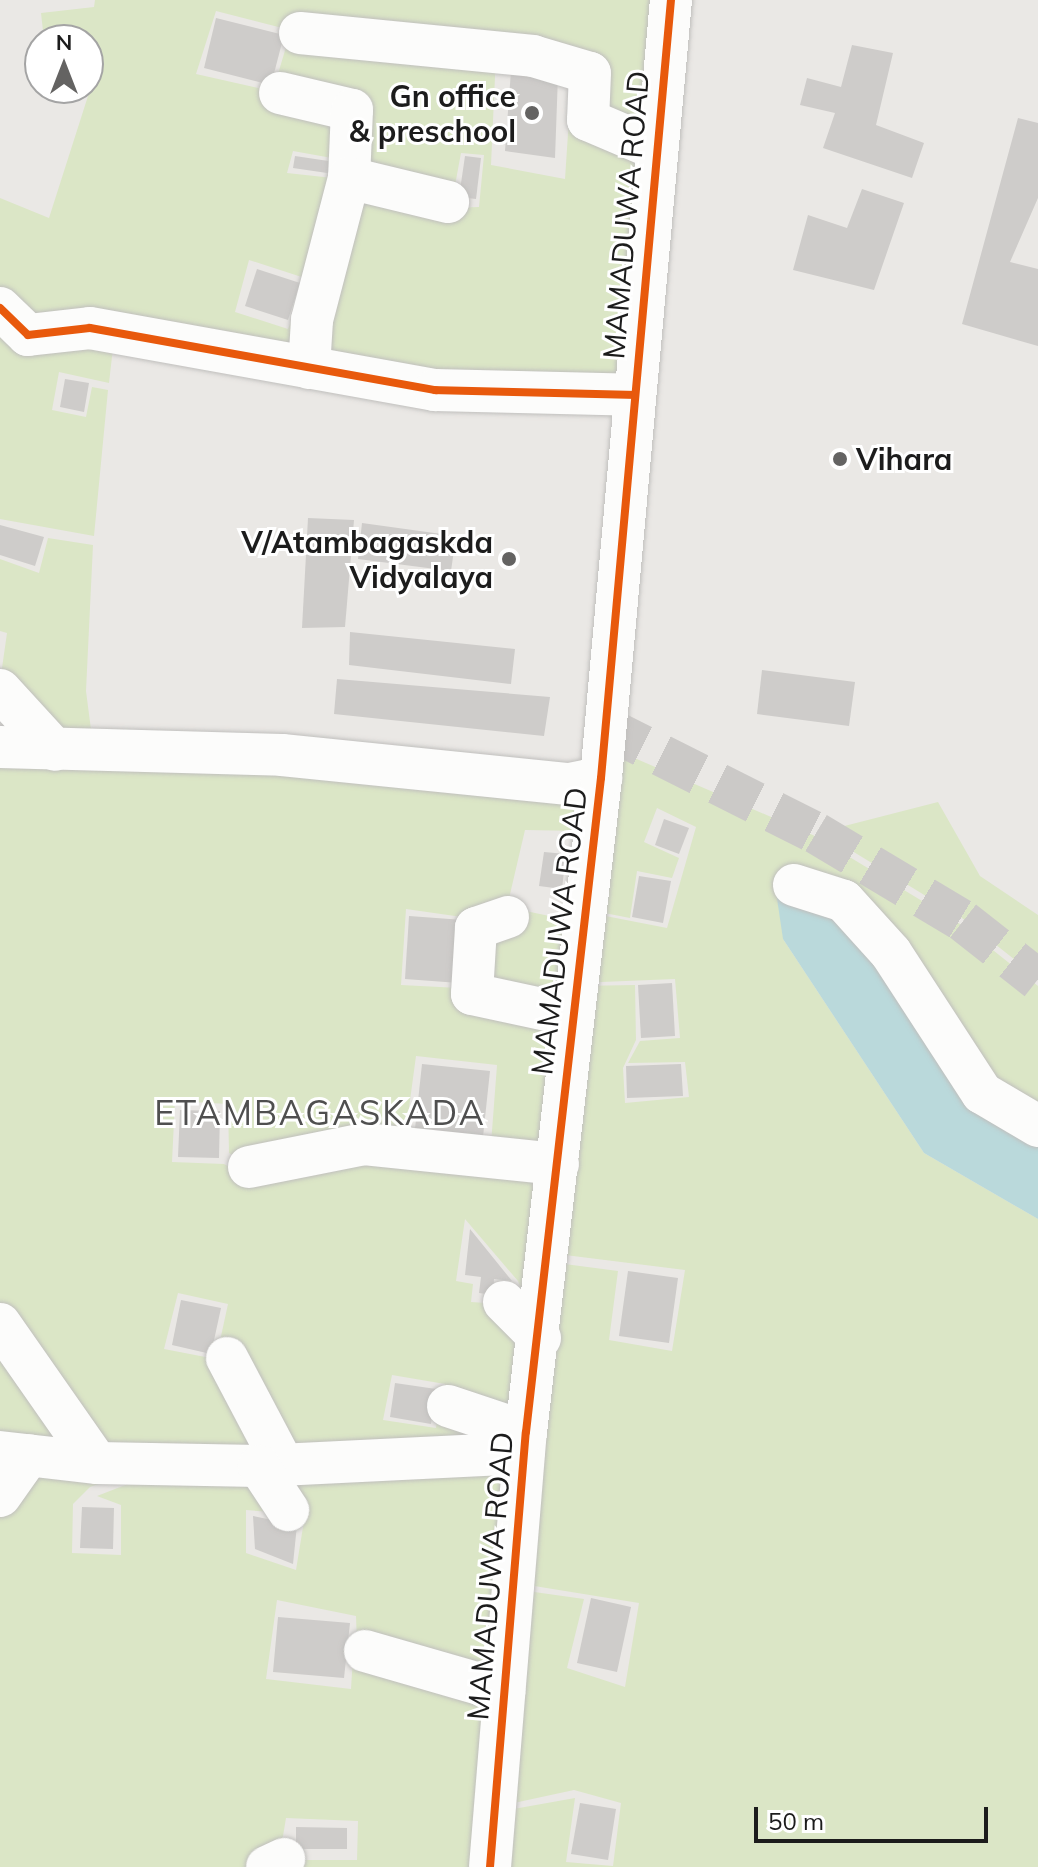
<!DOCTYPE html>
<html>
<head>
<meta charset="utf-8">
<style>
	body { margin:0 }
	#map { position:relative; width:1038px; height:1867px; overflow:hidden; background:#eae8e5; font-family:Mulish,sans-serif }
	div>[style] { position:absolute }
	.grass>* { inset:0; background:#dbe6c6 }
	.water>* { inset:0; background:#bad9db }
	.building>* { inset:0; background:#ceccca }
	.minor-tunnel>* { height:42px; margin-top:-21px; transform-origin:0; background:repeating-linear-gradient(90deg,#cbc9c7 0 42px,transparent 0 63px) }
	.roads { filter:drop-shadow(0 0 2px #c0bfbd) drop-shadow(0 0 2px #c0bfbd) }
	.minor>* { height:42px; margin:-21px; padding:0 21px; transform-origin:21px; border-radius:21px; background:#fcfcfb }
	.cycleway>* { height:8px; margin:-4px; padding:0 4px; transform-origin:4px; border-radius:4px; background:#e8590c }
	.dots>* { width:22px; height:22px; translate:-50% -50%; box-sizing:border-box; border:4px solid #fff; border-radius:50% }
	span { translate:-50% -50%; white-space:nowrap; text-align:center; line-height:1.15; -webkit-text-stroke:6px #fff; paint-order:stroke }
	.poi-label { font-size:30px; color:#1c1c1c; font-weight:700 }
	.right { translate:-100% -50%; text-align:right }
	.left { translate:0 -50%; text-align:left }
	.street-label { font-size:30px; color:#1c1c1c }
	.quarter-label { font-size:34px; color:#4f4f4f; letter-spacing:2px }
	.north { position:absolute; left:24px; top:24px; width:80px; height:80px; box-sizing:border-box; background:#fff; border:2px solid #a4a4a4; border-radius:50%; rotate:0deg; font-size:22px; font-weight:700; line-height:32px; text-align:center; color:#1c1c1c }
	.north::after { content:''; display:block; margin:auto; width:28px; height:36px; background:#646362; clip-path:polygon(50% 0,100% 100%,50% 72%,0 100%) }
	.scale { position:absolute; left:754px; top:1807px; width:234px; height:36px; box-sizing:border-box; border:4px solid #1c1c1c; border-top:0; padding-left:10px; font-size:24px; line-height:28px; white-space:nowrap; color:#1c1c1c; -webkit-text-stroke:6px #fff; paint-order:stroke }
</style>
</head>
<body>
<div id="map">
	<div class="grass">
		<i style="clip-path:polygon(95px 0,661px 0,649px 157px,592px 118px,592px 69px,534px 49px,294px 31px,216px 11px,196px 74px,267px 90px,275px 84px,289px 37px,496px 55px,491px 165px,565px 179px,572px 73px,586px 77px,586px 126px,646px 164px,625px 404px,435px 383px,317px 361px,351px 185px,451px 208px,479px 207px,484px 155px,461px 153px,453px 196px,355px 173px,357px 105px,276px 88px,276px 99px,346px 115px,343px 160px,293px 151px,287px 173px,342px 179px,317px 282px,249px 260px,235px 312px,288px 329px,305px 287px,315px 290px,305px 360px,90px 321px,29px 328px,0 298px,0 198px,49px 218px,96px 71px,88px 69px,88px 40px,44px 40px,41px 13px,94px 7px)"></i>
		<i style="clip-path:polygon(0 317px,114px 339px,109px 383px,59px 372px,52px 410px,86px 417px,92px 387px,108px 390px,94px 536px,0 519px)"></i>
		<i style="clip-path:polygon(48px 538px,93px 545px,86px 691px,93px 745px,60px 745px,0 682px,7px 633px,0 631px,0 559px,39px 573px)"></i>
		<i style="clip-path:polygon(602px 744px,815px 836px,960px 924px,1038px 986px,1038px 1117px,783px 939px,924px 1153px,1038px 1219px,1038px 1867px,498px 1867px,502px 1811px,575px 1798px,566px 1862px,613px 1866px,621px 1803px,574px 1790px,504px 1805px,520px 1590px,584px 1599px,567px 1668px,625px 1687px,639px 1603px,522px 1584px,557px 1263px,618px 1271px,609px 1340px,672px 1351px,685px 1270px,557px 1254px,577px 986px,635px 985px,636px 1040px,623px 1068px,625px 1103px,689px 1097px,685px 1062px,628px 1063px,640px 1041px,680px 1038px,675px 979px,577px 983px,585px 912px,667px 928px,696px 827px,657px 808px,644px 842px,679px 858px,672px 878px,637px 871px,630px 918px,589px 910px)"></i>
		<i style="clip-path:polygon(0 751px,590px 796px,581px 831px,525px 830px,507px 907px,573px 921px,566px 1010px,477px 990px,469px 918px,406px 909px,401px 985px,459px 988px,566px 1018px,548px 1157px,491px 1144px,497px 1065px,416px 1056px,404px 1145px,247px 1162px,229px 1153px,228px 1104px,175px 1101px,172px 1162px,224px 1164px,243px 1174px,362px 1151px,549px 1167px,534px 1326px,518px 1281px,465px 1219px,456px 1281px,473px 1284px,471px 1302px,501px 1304px,532px 1340px,520px 1424px,444px 1400px,445px 1384px,392px 1375px,383px 1420px,436px 1428px,439px 1407px,516px 1434px,289px 1456px,218px 1350px,228px 1304px,178px 1293px,164px 1349px,221px 1360px,272px 1459px,101px 1457px,0 1312px)"></i>
		<i style="clip-path:polygon(938px 802px,980px 876px,1038px 915px,1038px 978px,962px 918px,821px 832px)"></i>
		<i style="clip-path:polygon(0 1332px,87px 1458px,0 1447px)"></i>
		<i style="clip-path:polygon(33px 1460px,135px 1471px,90px 1487px,73px 1504px,72px 1553px,121px 1555px,121px 1505px,97px 1496px,169px 1468px,255px 1472px,284px 1513px,246px 1510px,246px 1553px,296px 1570px,304px 1521px,271px 1470px,517px 1460px,496px 1681px,357px 1645px,356px 1616px,277px 1600px,266px 1679px,351px 1689px,353px 1656px,500px 1696px,478px 1867px,287px 1867px,299px 1860px,357px 1860px,358px 1821px,286px 1818px,280px 1854px,252px 1867px,0 1867px,0 1506px)"></i>
	</div>
	<div class="water">
		<i style="clip-path:polygon(775px 885px,843px 908px,1038px 1138px,1038px 1219px,924px 1153px,783px 939px)"></i>
	</div>
	<div class="building">
		<i style="clip-path:polygon(216px 18px,284px 35px,271px 85px,204px 68px)"></i>
		<i style="clip-path:polygon(852px 45px,893px 53px,876px 125px,924px 143px,912px 178px,823px 148px,835px 113px,800px 105px,807px 78px,841px 87px)"></i>
		<i style="clip-path:polygon(511px 71px,558px 75px,555px 158px,505px 151px)"></i>
		<i style="clip-path:polygon(1018px 118px,1038px 123px,1038px 198px,1010px 262px,1038px 269px,1038px 346px,962px 324px)"></i>
		<i style="clip-path:polygon(295px 156px,335px 162px,334px 174px,293px 168px)"></i>
		<i style="clip-path:polygon(465px 156px,481px 158px,476px 199px,459px 197px)"></i>
		<i style="clip-path:polygon(862px 189px,904px 203px,874px 290px,793px 270px,808px 215px,847px 228px)"></i>
		<i style="clip-path:polygon(257px 269px,300px 283px,288px 320px,245px 306px)"></i>
		<i style="clip-path:polygon(65px 379px,89px 383px,84px 412px,60px 407px)"></i>
		<i style="clip-path:polygon(308px 518px,354px 520px,345px 627px,302px 628px)"></i>
		<i style="clip-path:polygon(362px 523px,456px 536px,451px 571px,358px 559px)"></i>
		<i style="clip-path:polygon(0 525px,44px 537px,35px 566px,0 555px)"></i>
		<i style="clip-path:polygon(350px 632px,515px 649px,511px 684px,349px 665px)"></i>
		<i style="clip-path:polygon(762px 670px,855px 682px,849px 726px,757px 714px)"></i>
		<i style="clip-path:polygon(337px 679px,550px 697px,544px 736px,334px 714px)"></i>
		<i style="clip-path:polygon(664px 819px,689px 828px,679px 854px,655px 845px)"></i>
		<i style="clip-path:polygon(544px 852px,566px 854px,562px 889px,539px 886px)"></i>
		<i style="clip-path:polygon(639px 876px,671px 881px,663px 923px,632px 917px)"></i>
		<i style="clip-path:polygon(409px 916px,463px 920px,459px 983px,405px 979px)"></i>
		<i style="clip-path:polygon(672px 983px,675px 1036px,641px 1038px,638px 985px)"></i>
		<i style="clip-path:polygon(422px 1064px,490px 1071px,482px 1146px,414px 1138px)"></i>
		<i style="clip-path:polygon(681px 1064px,683px 1096px,627px 1098px,626px 1066px)"></i>
		<i style="clip-path:polygon(180px 1110px,220px 1111px,219px 1158px,178px 1157px)"></i>
		<i style="clip-path:polygon(470px 1229px,512px 1281px,494px 1279px,493px 1295px,479px 1293px,481px 1277px,465px 1275px)"></i>
		<i style="clip-path:polygon(628px 1271px,678px 1278px,669px 1343px,619px 1336px)"></i>
		<i style="clip-path:polygon(181px 1300px,221px 1308px,211px 1354px,172px 1345px)"></i>
		<i style="clip-path:polygon(395px 1383px,436px 1389px,431px 1424px,390px 1417px)"></i>
		<i style="clip-path:polygon(82px 1507px,114px 1508px,113px 1549px,80px 1548px)"></i>
		<i style="clip-path:polygon(253px 1516px,297px 1525px,293px 1564px,255px 1549px)"></i>
		<i style="clip-path:polygon(591px 1598px,631px 1607px,617px 1672px,577px 1663px)"></i>
		<i style="clip-path:polygon(278px 1617px,350px 1623px,344px 1678px,273px 1672px)"></i>
		<i style="clip-path:polygon(580px 1803px,616px 1809px,608px 1860px,571px 1854px)"></i>
		<i style="clip-path:polygon(296px 1827px,347px 1828px,347px 1849px,296px 1849px)"></i>
	</div>
	<div class="minor-tunnel">
		<i style="left:605px;top:727px;width:236px;rotate:26.7deg"></i>
		<i style="left:816px;top:833px;width:171px;rotate:30.9deg"></i>
		<i style="left:963px;top:921px;width:95px;rotate:38.2deg"></i>
	</div>
	<div class="roads">
		<div class="minor">
			<i style="left:300px;top:33px;width:234px;rotate:5.6deg"></i>
			<i style="left:533px;top:56px;width:59px;rotate:16.6deg"></i>
			<i style="left:590px;top:73px;width:47px;rotate:92.4deg"></i>
			<i style="left:588px;top:120px;width:74px;rotate:23.1deg"></i>
			<i style="left:280px;top:93px;width:74px;rotate:13.3deg"></i>
			<i style="left:352px;top:110px;width:68px;rotate:92.5deg"></i>
			<i style="left:0;top:308px;width:39px;rotate:44deg"></i>
			<i style="left:28px;top:335px;width:62px;rotate:-6.4deg"></i>
			<i style="left:90px;top:328px;width:351px;rotate:10.2deg"></i>
			<i style="left:435px;top:390px;width:198px;rotate:1.4deg"></i>
			<i style="left:309px;top:368px;width:48px;rotate:-86.4deg"></i>
			<i style="left:312px;top:320px;width:147px;rotate:-75.4deg"></i>
			<i style="left:349px;top:178px;width:102px;rotate:13.6deg"></i>
			<i style="left:0;top:690px;width:81px;rotate:47.5deg"></i>
			<i style="left:0;top:747px;width:282px;rotate:1.6deg"></i>
			<i style="left:282px;top:755px;width:288px;rotate:5.8deg"></i>
			<i style="left:569px;top:784px;width:33px;rotate:-11deg"></i>
			<i style="left:794px;top:885px;width:52px;rotate:17.7deg"></i>
			<i style="left:844px;top:901px;width:70px;rotate:47.9deg"></i>
			<i style="left:891px;top:953px;width:167px;rotate:57deg"></i>
			<i style="left:982px;top:1093px;width:65px;rotate:30.5deg"></i>
			<i style="left:508px;top:917px;width:34px;rotate:161deg"></i>
			<i style="left:476px;top:928px;width:66px;rotate:93.5deg"></i>
			<i style="left:472px;top:994px;width:100px;rotate:12.1deg"></i>
			<i style="left:249px;top:1167px;width:117px;rotate:-11.3deg"></i>
			<i style="left:364px;top:1144px;width:195px;rotate:5.9deg"></i>
			<i style="left:504px;top:1302px;width:51px;rotate:45deg"></i>
			<i style="left:0;top:1324px;width:169px;rotate:55.1deg"></i>
			<i style="left:227px;top:1358px;width:120px;rotate:62.2deg"></i>
			<i style="left:448px;top:1406px;width:82px;rotate:18.4deg"></i>
			<i style="left:0;top:1452px;width:98px;rotate:6.5deg"></i>
			<i style="left:97px;top:1463px;width:162px;rotate:1.1deg"></i>
			<i style="left:259px;top:1466px;width:265px;rotate:-2.8deg"></i>
			<i style="left:259px;top:1466px;width:53px;rotate:56.6deg"></i>
			<i style="left:0;top:1496px;width:50px;rotate:-54.7deg"></i>
			<i style="left:365px;top:1651px;width:145px;rotate:16.1deg"></i>
			<i style="left:267px;top:1867px;width:19px;rotate:-25deg"></i>
			<i style="left:490px;top:1867px;width:436px;rotate:-85.3deg"></i>
			<i style="left:526px;top:1432px;width:658px;rotate:-83.46deg"></i>
			<i style="left:601px;top:778px;width:781px;rotate:-84.86deg"></i>
		</div>
	</div>
	<div class="cycleway">
		<i style="left:0;top:308px;width:39px;rotate:44deg"></i>
		<i style="left:28px;top:335px;width:62px;rotate:-6.4deg"></i>
		<i style="left:90px;top:328px;width:351px;rotate:10.2deg"></i>
		<i style="left:435px;top:390px;width:198px;rotate:1.4deg"></i>
		<i style="left:490px;top:1867px;width:436px;rotate:-85.3deg"></i>
		<i style="left:526px;top:1432px;width:658px;rotate:-83.46deg"></i>
		<i style="left:601px;top:778px;width:781px;rotate:-84.86deg"></i>
	</div>
	<div class="dots">
		<i style="left:532px;top:113px;background:#646362"></i>
		<i style="left:840px;top:459px;background:#646362"></i>
		<i style="left:509px;top:559px;background:#646362"></i>
	</div>
	<div class="poi-label">
		<span class="right" style="left:516px;top:113px">Gn office<br>&amp; preschool</span>
		<span class="left" style="left:856px;top:459px">Vihara</span>
		<span class="right" style="left:493px;top:559px">V/Atambagaskda<br>Vidyalaya</span>
	</div>
	<div class="street-label">
		<span style="left:626px;top:215px;rotate:-85deg">MAMADUWA ROAD</span>
		<span style="left:559px;top:931px;rotate:-83deg">MAMADUWA ROAD</span>
		<span style="left:490px;top:1576px;rotate:-85deg">MAMADUWA ROAD</span>
	</div>
	<div class="quarter-label">
		<span style="left:320px;top:1113px">ETAMBAGASKADA</span>
	</div>
	<div class="north">N</div>
	<div class="scale">50 m</div>
</div>
</body>
</html>
